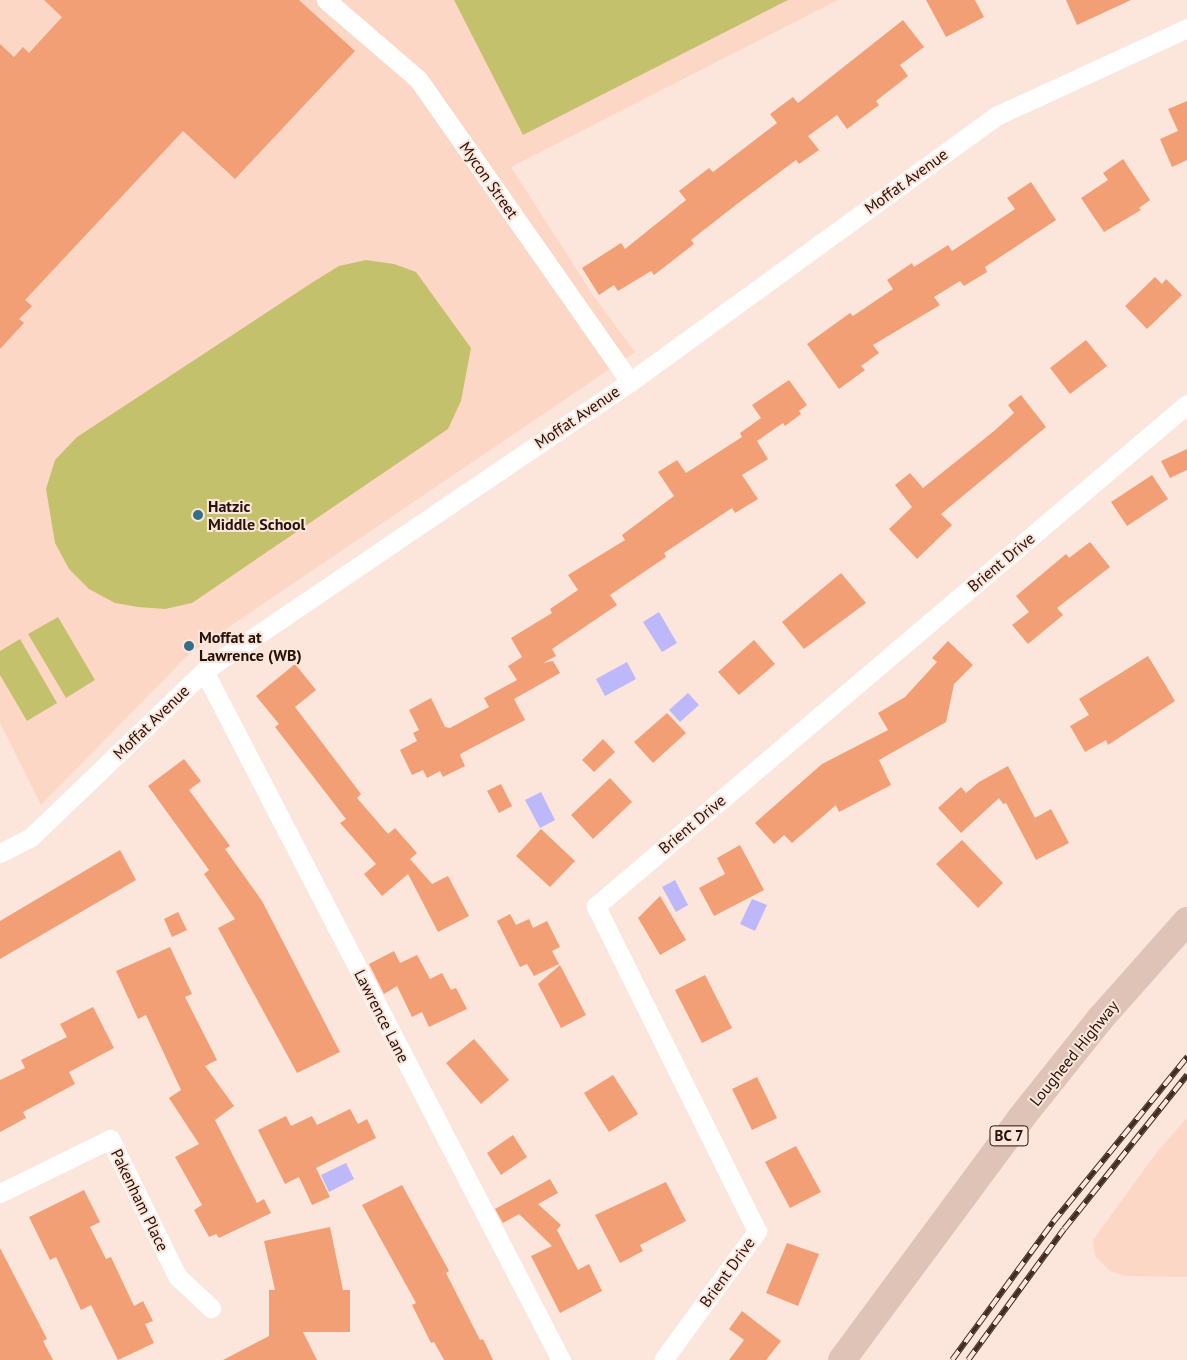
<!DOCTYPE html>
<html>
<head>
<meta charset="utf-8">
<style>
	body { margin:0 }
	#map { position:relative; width:1187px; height:1360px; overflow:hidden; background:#fce5db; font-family:"PT Sans",sans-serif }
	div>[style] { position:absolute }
	.built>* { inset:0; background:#fdd7c5 }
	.green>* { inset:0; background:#c4c16d }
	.water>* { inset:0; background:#bcb8fa }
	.building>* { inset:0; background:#f39f76 }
	.minor>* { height:19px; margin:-9.5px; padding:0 9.5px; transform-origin:9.5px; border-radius:9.5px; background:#fff }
	.primary>* { height:28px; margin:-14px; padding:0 14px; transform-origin:14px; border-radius:14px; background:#dec3b6 }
	.rail>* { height:5.5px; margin-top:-2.75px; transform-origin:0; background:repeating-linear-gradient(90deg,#fce5db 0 11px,#402c23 0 22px); box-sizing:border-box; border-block:1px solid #402c23 }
	.dots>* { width:14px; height:14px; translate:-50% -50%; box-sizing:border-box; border:2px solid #fce5db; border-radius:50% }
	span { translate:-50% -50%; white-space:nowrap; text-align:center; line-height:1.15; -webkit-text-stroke:4px #fce5db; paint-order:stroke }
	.shield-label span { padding:1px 4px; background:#fce5db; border:1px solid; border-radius:4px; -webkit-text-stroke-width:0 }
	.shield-label { font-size:15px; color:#261209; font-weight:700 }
	.street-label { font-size:16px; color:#261209 }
	.poi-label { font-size:16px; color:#261209; font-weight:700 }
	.left { translate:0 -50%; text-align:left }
</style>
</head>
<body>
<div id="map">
	<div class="built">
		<i style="clip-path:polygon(0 0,838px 0,511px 167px,595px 298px,635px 352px,189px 654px,41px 805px,0 723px)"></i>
		<i style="clip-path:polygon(1187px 1118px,1187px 1277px,1125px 1276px,1110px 1271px,1095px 1256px,1093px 1240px,1157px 1152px)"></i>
	</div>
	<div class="green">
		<i style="clip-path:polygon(454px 0,788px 0,523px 135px)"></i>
		<i style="clip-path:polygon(366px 260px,394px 264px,416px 272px,471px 348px,461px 401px,448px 429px,192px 603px,165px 609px,138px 607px,115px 603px,89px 589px,69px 569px,55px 543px,46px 489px,55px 460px,77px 437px,313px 282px,339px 266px)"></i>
		<i style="clip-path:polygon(58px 617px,95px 680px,66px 698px,28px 634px)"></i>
		<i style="clip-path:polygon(20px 639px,57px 703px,27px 721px,0 675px,0 651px)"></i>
	</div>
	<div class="water">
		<i style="clip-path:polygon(659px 612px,677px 643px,662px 652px,643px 622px)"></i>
		<i style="clip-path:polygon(627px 662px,636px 679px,605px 696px,596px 679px)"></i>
		<i style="clip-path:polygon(688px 693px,699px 705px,680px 722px,669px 710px)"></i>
		<i style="clip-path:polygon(541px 792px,555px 820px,540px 828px,525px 800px)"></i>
		<i style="clip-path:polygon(675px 880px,688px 905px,676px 912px,662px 887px)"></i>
		<i style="clip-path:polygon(752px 899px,767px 905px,755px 931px,740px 924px)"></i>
		<i style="clip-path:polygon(346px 1163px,354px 1179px,329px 1192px,321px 1175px)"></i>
	</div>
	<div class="building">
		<i style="clip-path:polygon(44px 0,299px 0,355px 51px,235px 179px,183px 131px,25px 300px,32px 306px,19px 319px,24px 323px,0 349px,0 44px,14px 57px,23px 47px,29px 53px,62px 17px)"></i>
		<i style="clip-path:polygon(926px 0,975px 0,984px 17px,946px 37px)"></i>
		<i style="clip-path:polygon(1066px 0,1131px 0,1077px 25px)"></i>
		<i style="clip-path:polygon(903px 20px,924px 47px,900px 65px,908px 76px,876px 101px,879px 105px,847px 129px,837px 115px,808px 136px,819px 150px,799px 164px,796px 160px,737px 204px,691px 240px,694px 244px,654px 275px,651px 271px,618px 291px,614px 285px,599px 295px,582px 268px,621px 243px,625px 249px,686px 200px,679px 191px,709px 168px,713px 172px,777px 123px,770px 114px,793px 97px,798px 103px)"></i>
		<i style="clip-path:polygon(1187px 101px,1187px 160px,1172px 167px,1160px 139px,1178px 131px,1168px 109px)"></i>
		<i style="clip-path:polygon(1123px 159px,1150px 200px,1139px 208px,1141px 210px,1104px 232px,1081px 198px,1108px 180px,1103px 173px)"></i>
		<i style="clip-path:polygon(1031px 182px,1056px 220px,985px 267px,987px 272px,964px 286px,960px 281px,934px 297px,940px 305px,873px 345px,879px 353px,861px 366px,865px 370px,839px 389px,807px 344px,850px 313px,853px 316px,893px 289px,887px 280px,912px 263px,914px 267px,948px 245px,952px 251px,1015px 209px,1007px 198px)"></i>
		<i style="clip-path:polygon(1155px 277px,1162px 284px,1166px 279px,1182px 295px,1147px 329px,1125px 306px)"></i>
		<i style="clip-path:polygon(1086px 340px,1107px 366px,1070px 394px,1050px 368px)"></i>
		<i style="clip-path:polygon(789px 380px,807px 405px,799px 411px,801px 414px,785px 426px,783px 423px,757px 441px,768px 459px,742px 475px,758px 499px,735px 513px,732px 508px,664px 553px,666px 557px,610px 595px,617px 605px,552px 649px,556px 656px,543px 663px,553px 661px,560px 673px,514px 699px,525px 720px,462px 753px,460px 755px,465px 766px,443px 777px,440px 771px,427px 778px,423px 770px,412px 775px,400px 750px,417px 741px,413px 733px,419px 730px,409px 710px,431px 698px,445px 727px,450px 728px,489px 707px,484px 698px,517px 680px,508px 666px,522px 657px,511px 638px,552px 613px,550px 609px,578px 590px,568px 575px,625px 540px,622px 535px,674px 496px,658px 472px,677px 460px,686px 473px,742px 437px,740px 433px,761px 418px,752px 405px)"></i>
		<i style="clip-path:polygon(1021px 395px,1046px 427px,941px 514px,952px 525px,917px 559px,889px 529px,912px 507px,895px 485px,910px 473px,923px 488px,994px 431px,1014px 413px,1008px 405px)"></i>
		<i style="clip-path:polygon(1187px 449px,1187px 470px,1170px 478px,1161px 461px)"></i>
		<i style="clip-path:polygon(1152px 475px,1168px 499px,1127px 526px,1111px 502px)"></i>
		<i style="clip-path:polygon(1090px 542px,1110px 567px,1057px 608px,1063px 615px,1028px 644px,1012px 625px,1029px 612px,1016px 596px,1066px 554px,1069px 558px)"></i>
		<i style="clip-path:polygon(841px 573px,866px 603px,804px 649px,782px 622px)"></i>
		<i style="clip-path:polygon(754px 640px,775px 664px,739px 695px,718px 672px)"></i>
		<i style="clip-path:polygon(948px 641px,973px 665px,954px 684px,946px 722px,879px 760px,891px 785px,839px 812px,836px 805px,792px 843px,784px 835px,774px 844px,755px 823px,822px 764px,888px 730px,878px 713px,905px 697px,937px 662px,932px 658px)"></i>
		<i style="clip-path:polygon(1148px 656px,1175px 701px,1108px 745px,1106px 740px,1085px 752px,1070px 726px,1089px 715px,1079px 699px)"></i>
		<i style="clip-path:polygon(295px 664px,316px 690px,295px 707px,361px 794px,357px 798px,388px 834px,395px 828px,417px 853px,410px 859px,432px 884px,448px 876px,469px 916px,438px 932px,408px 874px,382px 896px,364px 874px,376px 864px,340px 823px,346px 819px,275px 727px,279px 724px,256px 696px)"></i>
		<i style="clip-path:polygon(667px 713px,686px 733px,653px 763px,634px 742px)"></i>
		<i style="clip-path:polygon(603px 739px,615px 752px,594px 772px,582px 760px)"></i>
		<i style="clip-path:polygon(184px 759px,201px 781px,189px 790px,230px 846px,225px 849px,262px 901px,340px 1052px,297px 1073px,218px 928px,235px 919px,204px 874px,209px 870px,148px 786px)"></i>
		<i style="clip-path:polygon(1008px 766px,1035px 818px,1051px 809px,1069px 843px,1036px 860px,1006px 803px,1003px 804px,999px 798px,961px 833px,938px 808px,961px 787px,966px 793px,979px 782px)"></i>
		<i style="clip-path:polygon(610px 778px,632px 802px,593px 839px,571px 815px)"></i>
		<i style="clip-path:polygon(501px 784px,512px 806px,499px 813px,487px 791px)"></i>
		<i style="clip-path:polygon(541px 829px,575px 861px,550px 887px,516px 856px)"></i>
		<i style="clip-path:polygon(962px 840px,1003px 883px,978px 908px,936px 864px)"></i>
		<i style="clip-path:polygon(740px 845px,764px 890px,714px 916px,699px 888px,725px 874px,717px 858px)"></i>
		<i style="clip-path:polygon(120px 850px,136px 880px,0 959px,0 921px)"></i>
		<i style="clip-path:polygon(660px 896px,686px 940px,660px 955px,638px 918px)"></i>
		<i style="clip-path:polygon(178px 912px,187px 930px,172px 937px,164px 919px)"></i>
		<i style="clip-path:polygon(510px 914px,516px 925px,529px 919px,533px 928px,547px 921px,560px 947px,552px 951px,559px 964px,534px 976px,527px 964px,520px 967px,497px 921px)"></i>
		<i style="clip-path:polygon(170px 947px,192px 994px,185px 997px,217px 1060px,205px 1066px,234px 1106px,215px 1120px,257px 1203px,264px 1199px,271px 1213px,219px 1238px,216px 1234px,209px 1237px,194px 1210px,202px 1205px,175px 1157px,199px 1144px,169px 1098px,181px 1090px,146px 1015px,138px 1019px,116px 971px)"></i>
		<i style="clip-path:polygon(394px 951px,400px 963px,417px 955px,430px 979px,442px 973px,451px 990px,456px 988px,467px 1009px,429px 1027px,422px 1012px,412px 1017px,397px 986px,384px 994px,369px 964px)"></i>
		<i style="clip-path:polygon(560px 965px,586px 1015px,561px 1028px,538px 984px)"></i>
		<i style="clip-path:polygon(705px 975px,732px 1028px,702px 1043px,675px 990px)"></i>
		<i style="clip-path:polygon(93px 1007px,114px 1048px,69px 1072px,75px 1084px,23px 1112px,26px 1118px,0 1132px,0 1080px,25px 1068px,21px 1060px,67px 1037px,60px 1024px)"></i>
		<i style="clip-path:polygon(474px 1039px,509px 1080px,481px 1104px,446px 1063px)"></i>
		<i style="clip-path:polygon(613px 1075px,638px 1114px,609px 1132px,584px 1093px)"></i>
		<i style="clip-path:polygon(757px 1077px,777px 1118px,752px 1130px,732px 1089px)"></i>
		<i style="clip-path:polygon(350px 1109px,358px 1124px,367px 1119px,376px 1138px,316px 1168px,330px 1197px,312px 1205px,299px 1177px,285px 1184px,258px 1130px,286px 1116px,291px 1126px,312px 1116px,317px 1125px)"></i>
		<i style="clip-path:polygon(513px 1135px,527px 1157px,501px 1175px,487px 1153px)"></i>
		<i style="clip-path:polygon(796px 1146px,821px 1192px,790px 1208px,765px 1162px)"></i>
		<i style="clip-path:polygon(550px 1179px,558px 1193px,538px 1204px,561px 1225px,557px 1230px,578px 1270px,589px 1264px,602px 1291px,560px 1313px,531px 1256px,552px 1246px,519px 1214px,503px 1223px,495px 1209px)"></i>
		<i style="clip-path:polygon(666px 1182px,686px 1221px,640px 1245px,643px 1251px,620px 1263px,595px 1215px)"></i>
		<i style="clip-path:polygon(402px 1185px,449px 1271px,446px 1273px,480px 1340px,483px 1339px,493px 1360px,444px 1360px,434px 1342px,431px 1343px,412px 1305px,416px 1303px,362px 1205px)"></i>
		<i style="clip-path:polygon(84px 1190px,100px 1222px,90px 1227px,106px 1259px,111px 1257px,134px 1306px,143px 1301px,153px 1321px,145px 1324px,154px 1343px,118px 1360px,91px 1305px,81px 1310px,56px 1257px,50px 1260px,29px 1217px)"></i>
		<i style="clip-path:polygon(330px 1227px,343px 1290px,350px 1290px,350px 1332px,303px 1332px,317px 1360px,223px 1360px,269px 1336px,269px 1290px,275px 1290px,264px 1241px)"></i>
		<i style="clip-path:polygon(787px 1243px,819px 1254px,798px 1306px,766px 1293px)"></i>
		<i style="clip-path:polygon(0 1248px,47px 1339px,43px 1341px,53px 1360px,0 1360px)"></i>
		<i style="clip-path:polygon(742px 1311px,781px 1341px,766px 1360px,729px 1360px,744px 1340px,729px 1329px)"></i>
	</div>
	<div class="minor">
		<i style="left:326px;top:0;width:121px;rotate:40.7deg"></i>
		<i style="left:418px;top:79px;width:370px;rotate:55deg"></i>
		<i style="left:204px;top:671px;width:776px;rotate:62.61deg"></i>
		<i style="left:0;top:853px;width:35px;rotate:-27deg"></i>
		<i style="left:31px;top:837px;width:240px;rotate:-43.8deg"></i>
		<i style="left:204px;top:671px;width:515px;rotate:-34.15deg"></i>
		<i style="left:630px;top:382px;width:455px;rotate:-36deg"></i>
		<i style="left:998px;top:115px;width:208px;rotate:-24.7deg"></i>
		<i style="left:0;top:1193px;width:123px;rotate:-26.1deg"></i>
		<i style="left:110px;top:1139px;width:153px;rotate:63.9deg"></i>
		<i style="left:177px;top:1276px;width:47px;rotate:43.3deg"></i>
		<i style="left:663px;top:1360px;width:160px;rotate:-53.9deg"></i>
		<i style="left:757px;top:1231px;width:363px;rotate:-116.4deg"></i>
		<i style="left:596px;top:906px;width:775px;rotate:-40.34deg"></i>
	</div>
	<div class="primary">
		<i style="left:842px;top:1360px;width:301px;rotate:-53.5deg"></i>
		<i style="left:1021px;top:1118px;width:127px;rotate:-51.4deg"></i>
		<i style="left:1100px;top:1019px;width:131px;rotate:-48.4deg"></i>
	</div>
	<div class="rail">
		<i style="left:952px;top:1360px;width:171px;rotate:-53.8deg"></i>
		<i style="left:1053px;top:1222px;width:213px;rotate:-50.9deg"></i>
		<i style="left:968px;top:1360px;width:162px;rotate:-53.8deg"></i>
		<i style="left:1064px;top:1229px;width:197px;rotate:-51.4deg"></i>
	</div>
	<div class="dots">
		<i style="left:198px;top:515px;background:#336f86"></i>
		<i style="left:189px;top:646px;background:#336f86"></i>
	</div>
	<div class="shield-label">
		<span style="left:1009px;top:1136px">BC 7</span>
	</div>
	<div class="street-label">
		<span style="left:489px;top:180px;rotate:55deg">Mycon Street</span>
		<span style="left:906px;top:181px;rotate:-36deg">Moffat Avenue</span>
		<span style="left:577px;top:417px;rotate:-34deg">Moffat Avenue</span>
		<span style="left:1001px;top:562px;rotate:-40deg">Brient Drive</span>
		<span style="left:151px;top:722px;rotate:-44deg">Moffat Avenue</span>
		<span style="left:692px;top:824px;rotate:-40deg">Brient Drive</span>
		<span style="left:382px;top:1016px;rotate:63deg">Lawrence Lane</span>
		<span style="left:1074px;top:1053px;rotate:-51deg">Lougheed Highway</span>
		<span style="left:140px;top:1200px;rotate:64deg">Pakenham Place</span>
		<span style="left:727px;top:1272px;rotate:-54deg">Brient Drive</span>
	</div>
	<div class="poi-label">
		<span class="left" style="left:208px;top:515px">Hatzic<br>Middle School</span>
		<span class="left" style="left:199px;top:646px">Moffat at<br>Lawrence (WB)</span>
	</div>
</div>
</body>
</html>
